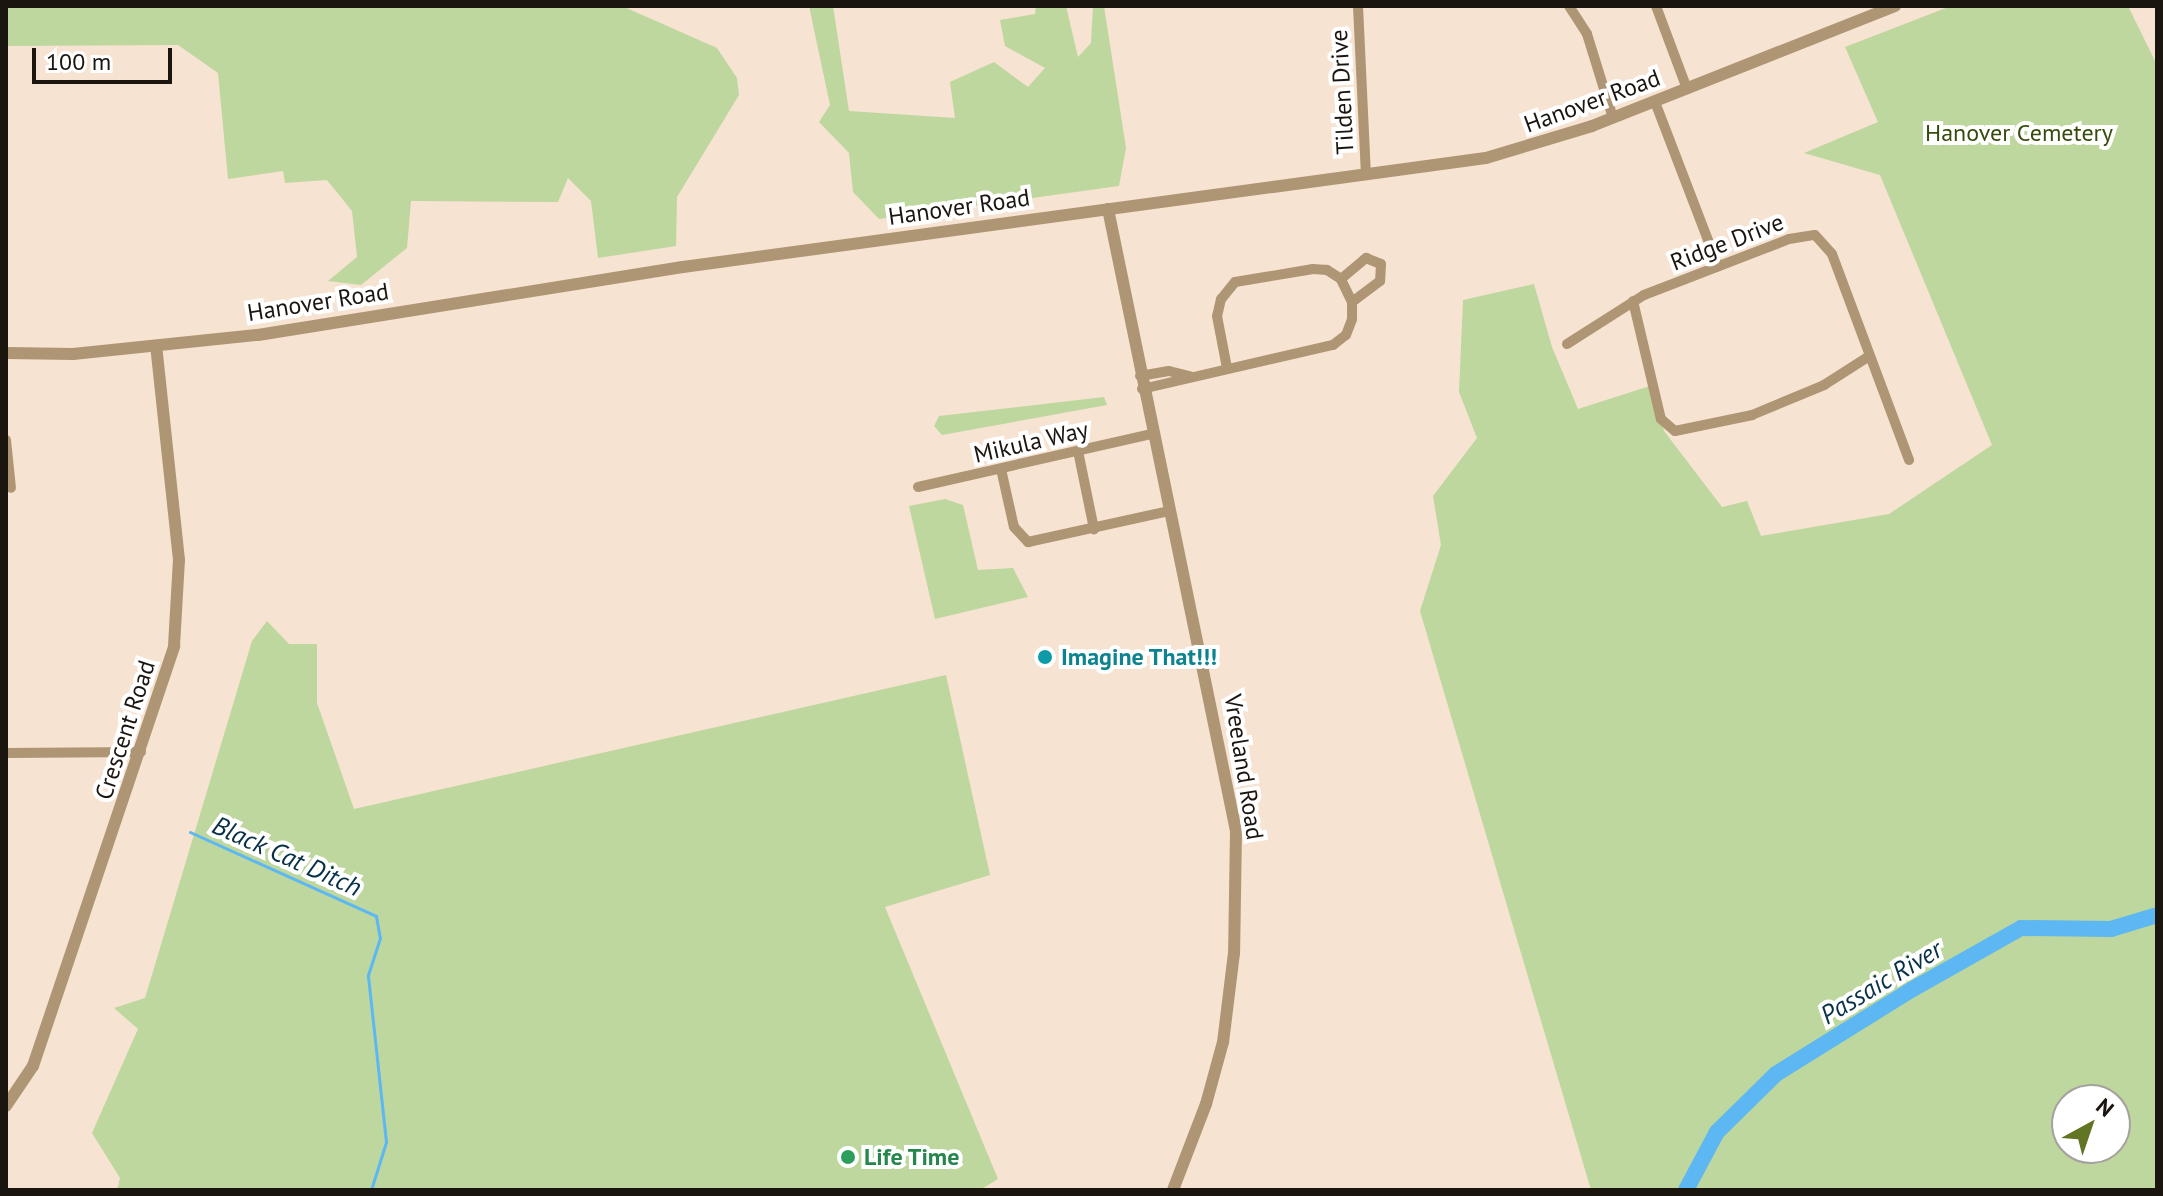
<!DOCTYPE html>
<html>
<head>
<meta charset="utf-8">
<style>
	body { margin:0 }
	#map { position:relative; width:2163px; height:1196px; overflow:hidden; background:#f7e3d2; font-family:"PT Sans",sans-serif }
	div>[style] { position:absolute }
	.green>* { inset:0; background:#bdd79e }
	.stream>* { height:3px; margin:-1.5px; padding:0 1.5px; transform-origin:1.5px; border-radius:1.5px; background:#5db7f3 }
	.river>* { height:16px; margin:-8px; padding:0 8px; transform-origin:8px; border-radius:8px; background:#5db7f3 }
	.minor>* { height:10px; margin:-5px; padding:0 5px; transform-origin:5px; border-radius:5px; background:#ae9574 }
	.tertiary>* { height:12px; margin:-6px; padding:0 6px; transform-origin:6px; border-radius:6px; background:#ae9574 }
	.dots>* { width:22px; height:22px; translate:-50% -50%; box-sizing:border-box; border:4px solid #fff; border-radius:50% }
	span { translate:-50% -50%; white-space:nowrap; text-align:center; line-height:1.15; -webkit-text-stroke:8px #fff; paint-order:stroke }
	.street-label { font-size:24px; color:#1b150f }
	.park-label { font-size:24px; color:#354c0c }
	.culture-label { font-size:24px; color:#0d838f; font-weight:700 }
	.left { translate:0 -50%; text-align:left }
	.leisure-label { font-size:24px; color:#27864d; font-weight:700 }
	.water-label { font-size:26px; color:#073048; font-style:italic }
	.frame { position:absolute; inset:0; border:8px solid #1b150f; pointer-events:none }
	.north { position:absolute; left:2051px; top:1084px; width:80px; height:80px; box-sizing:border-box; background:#fff; border:2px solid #a4a19f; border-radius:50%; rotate:40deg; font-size:22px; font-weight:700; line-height:32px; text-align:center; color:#1b150f }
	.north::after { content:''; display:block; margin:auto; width:28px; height:36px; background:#617524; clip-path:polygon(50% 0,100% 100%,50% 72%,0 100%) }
	.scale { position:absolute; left:32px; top:48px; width:140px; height:36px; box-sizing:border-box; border:4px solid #1b150f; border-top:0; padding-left:10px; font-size:24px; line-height:28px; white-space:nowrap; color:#1b150f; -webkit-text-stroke:6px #fff; paint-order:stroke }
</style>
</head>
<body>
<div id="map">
	<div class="green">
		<i style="clip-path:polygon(6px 6px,622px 6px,717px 48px,737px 78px,739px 95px,677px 197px,676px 246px,598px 258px,591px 201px,568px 178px,558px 202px,411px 201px,407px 248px,361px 285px,328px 281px,357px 257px,352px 211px,327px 180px,285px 183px,283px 171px,228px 179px,218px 73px,178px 45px,6px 46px)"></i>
		<i style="clip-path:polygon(809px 6px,833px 6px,849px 111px,955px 118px,950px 82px,994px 62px,1028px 87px,1045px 68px,1005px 46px,1000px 20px,1035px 14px,1036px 6px,1066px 6px,1078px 57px,1091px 43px,1093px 6px,1104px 6px,1126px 148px,1119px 186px,879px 219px,853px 192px,849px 153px,819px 122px,830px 105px)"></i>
		<i style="clip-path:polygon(evenodd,1951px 6px,2128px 6px,2157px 65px,2157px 1190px,1591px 1190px,1420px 611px,1441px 545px,1433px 496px,1477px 438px,1459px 392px,1463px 300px,1534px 284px,1552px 347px,1578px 409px,1653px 385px,1664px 431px,1722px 507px,1747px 501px,1761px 536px,1889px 514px,1992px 445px,1880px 175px,1804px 153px,1878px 122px,1845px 47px,1951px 6px,2067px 1100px,2115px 1100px,2115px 1148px,2067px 1148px,2067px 1100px)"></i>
		<i style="clip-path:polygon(1104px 397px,1107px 405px,942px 435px,934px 426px,939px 416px)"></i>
		<i style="clip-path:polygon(945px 499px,963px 505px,978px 570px,1013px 568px,1028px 597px,935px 619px,909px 506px)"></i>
		<i style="clip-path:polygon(267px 621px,289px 644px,317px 644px,317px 703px,354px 809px,946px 675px,990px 875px,885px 907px,998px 1179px,980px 1190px,117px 1190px,120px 1178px,92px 1133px,138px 1029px,114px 1008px,145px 998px,252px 641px)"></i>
	</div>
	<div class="stream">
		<i style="left:190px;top:832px;width:204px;rotate:24.3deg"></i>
		<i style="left:376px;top:916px;width:22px;rotate:80deg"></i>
		<i style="left:380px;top:938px;width:40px;rotate:108deg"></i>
		<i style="left:368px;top:976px;width:167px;rotate:83.8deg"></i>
		<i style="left:386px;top:1142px;width:50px;rotate:107.4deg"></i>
	</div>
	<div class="river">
		<i style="left:1686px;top:1190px;width:66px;rotate:-61.9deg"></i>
		<i style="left:1717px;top:1132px;width:83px;rotate:-44.5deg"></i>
		<i style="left:1776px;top:1074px;width:159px;rotate:-31.9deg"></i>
		<i style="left:1911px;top:990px;width:126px;rotate:-29.4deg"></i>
		<i style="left:2021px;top:928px;width:90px;rotate:0.6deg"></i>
		<i style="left:2111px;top:929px;width:48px;rotate:-16.9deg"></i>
	</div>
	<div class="minor">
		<i style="left:1358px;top:6px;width:169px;rotate:87.3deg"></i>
		<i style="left:1569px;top:6px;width:33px;rotate:57deg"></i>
		<i style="left:1587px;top:34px;width:88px;rotate:72.8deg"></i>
		<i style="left:1656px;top:6px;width:89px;rotate:69.5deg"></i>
		<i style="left:1655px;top:102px;width:176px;rotate:69deg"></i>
		<i style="left:1341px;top:279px;width:33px;rotate:-40deg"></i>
		<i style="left:1366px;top:258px;width:16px;rotate:22deg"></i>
		<i style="left:1381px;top:264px;width:17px;rotate:93deg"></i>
		<i style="left:1380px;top:281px;width:35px;rotate:143deg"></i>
		<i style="left:1633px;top:301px;width:121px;rotate:76.7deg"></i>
		<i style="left:1661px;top:419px;width:18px;rotate:41deg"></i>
		<i style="left:1675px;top:431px;width:79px;rotate:-11.7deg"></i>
		<i style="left:1752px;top:415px;width:78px;rotate:-22.6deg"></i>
		<i style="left:1824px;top:385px;width:52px;rotate:-32.5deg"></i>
		<i style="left:1567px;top:344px;width:91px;rotate:-32.5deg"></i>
		<i style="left:1644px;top:295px;width:155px;rotate:-21.1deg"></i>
		<i style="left:1789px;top:239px;width:26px;rotate:-9deg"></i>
		<i style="left:1815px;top:235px;width:25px;rotate:48deg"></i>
		<i style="left:1832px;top:254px;width:220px;rotate:69.5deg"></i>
		<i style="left:1140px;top:376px;width:29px;rotate:-10deg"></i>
		<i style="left:1169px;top:371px;width:21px;rotate:14deg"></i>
		<i style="left:1142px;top:389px;width:196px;rotate:-13deg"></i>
		<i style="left:1333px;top:345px;width:16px;rotate:-38deg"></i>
		<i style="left:1346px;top:335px;width:17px;rotate:-69deg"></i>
		<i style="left:1352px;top:319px;width:17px;rotate:-90deg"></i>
		<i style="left:1352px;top:302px;width:25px;rotate:-116deg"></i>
		<i style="left:1341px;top:279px;width:17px;rotate:-147deg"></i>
		<i style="left:1327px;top:270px;width:14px;rotate:-176deg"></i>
		<i style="left:1313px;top:269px;width:79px;rotate:170.5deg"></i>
		<i style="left:1235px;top:282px;width:22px;rotate:129deg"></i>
		<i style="left:1221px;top:299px;width:17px;rotate:103deg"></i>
		<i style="left:1217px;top:316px;width:53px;rotate:79.1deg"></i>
		<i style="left:6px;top:440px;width:48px;rotate:84.1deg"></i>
		<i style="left:1078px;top:451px;width:80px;rotate:78.4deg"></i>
		<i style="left:1001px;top:469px;width:59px;rotate:77.4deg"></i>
		<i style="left:1014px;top:527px;width:21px;rotate:47deg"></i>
		<i style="left:1028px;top:542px;width:144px;rotate:-12.4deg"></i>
		<i style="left:918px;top:487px;width:240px;rotate:-12.8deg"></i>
		<i style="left:6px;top:753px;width:135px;rotate:-0.4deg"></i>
	</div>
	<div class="tertiary">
		<i style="left:1108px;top:209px;width:635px;rotate:78.37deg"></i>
		<i style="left:1236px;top:831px;width:122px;rotate:90.9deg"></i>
		<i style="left:1234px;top:953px;width:90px;rotate:97deg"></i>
		<i style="left:1223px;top:1042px;width:64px;rotate:105.3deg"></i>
		<i style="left:1206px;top:1104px;width:92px;rotate:111deg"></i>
		<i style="left:6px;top:353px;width:67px;rotate:0.9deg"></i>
		<i style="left:73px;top:354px;width:186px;rotate:-5.9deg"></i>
		<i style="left:258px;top:335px;width:430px;rotate:-9.1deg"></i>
		<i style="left:683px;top:267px;width:810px;rotate:-7.73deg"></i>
		<i style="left:1486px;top:158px;width:111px;rotate:-16.8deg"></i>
		<i style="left:1592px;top:126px;width:326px;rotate:-21.6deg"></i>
		<i style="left:6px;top:1106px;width:48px;rotate:-56deg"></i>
		<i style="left:33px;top:1066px;width:443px;rotate:-71.4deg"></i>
		<i style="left:174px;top:646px;width:86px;rotate:-86.7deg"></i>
		<i style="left:179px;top:560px;width:215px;rotate:-96.1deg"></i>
	</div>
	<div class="dots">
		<i style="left:1045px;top:657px;background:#0f9aa8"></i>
		<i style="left:848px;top:1157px;background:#2e9e5b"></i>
	</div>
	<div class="street-label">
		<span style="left:1342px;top:92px;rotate:-93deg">Tilden Drive</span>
		<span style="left:1592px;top:101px;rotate:-20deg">Hanover Road</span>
		<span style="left:959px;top:207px;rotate:-8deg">Hanover Road</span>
		<span style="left:1727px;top:242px;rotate:-21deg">Ridge Drive</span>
		<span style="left:318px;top:302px;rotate:-9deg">Hanover Road</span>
		<span style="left:1031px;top:442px;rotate:-13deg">Mikula Way</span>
		<span style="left:125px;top:730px;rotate:-72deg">Crescent Road</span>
		<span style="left:1244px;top:767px;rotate:81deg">Vreeland Road</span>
	</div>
	<div class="park-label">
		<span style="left:2019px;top:133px">Hanover Cemetery</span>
	</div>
	<div class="culture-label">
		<span class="left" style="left:1061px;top:657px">Imagine That!!!</span>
	</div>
	<div class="leisure-label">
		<span class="left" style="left:864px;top:1157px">Life Time</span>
	</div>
	<div class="water-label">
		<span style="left:287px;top:856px;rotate:24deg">Black Cat Ditch</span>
		<span style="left:1881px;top:982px;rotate:-31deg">Passaic River</span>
	</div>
	<div class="frame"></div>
	<div class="north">N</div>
	<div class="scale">100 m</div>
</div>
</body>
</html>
